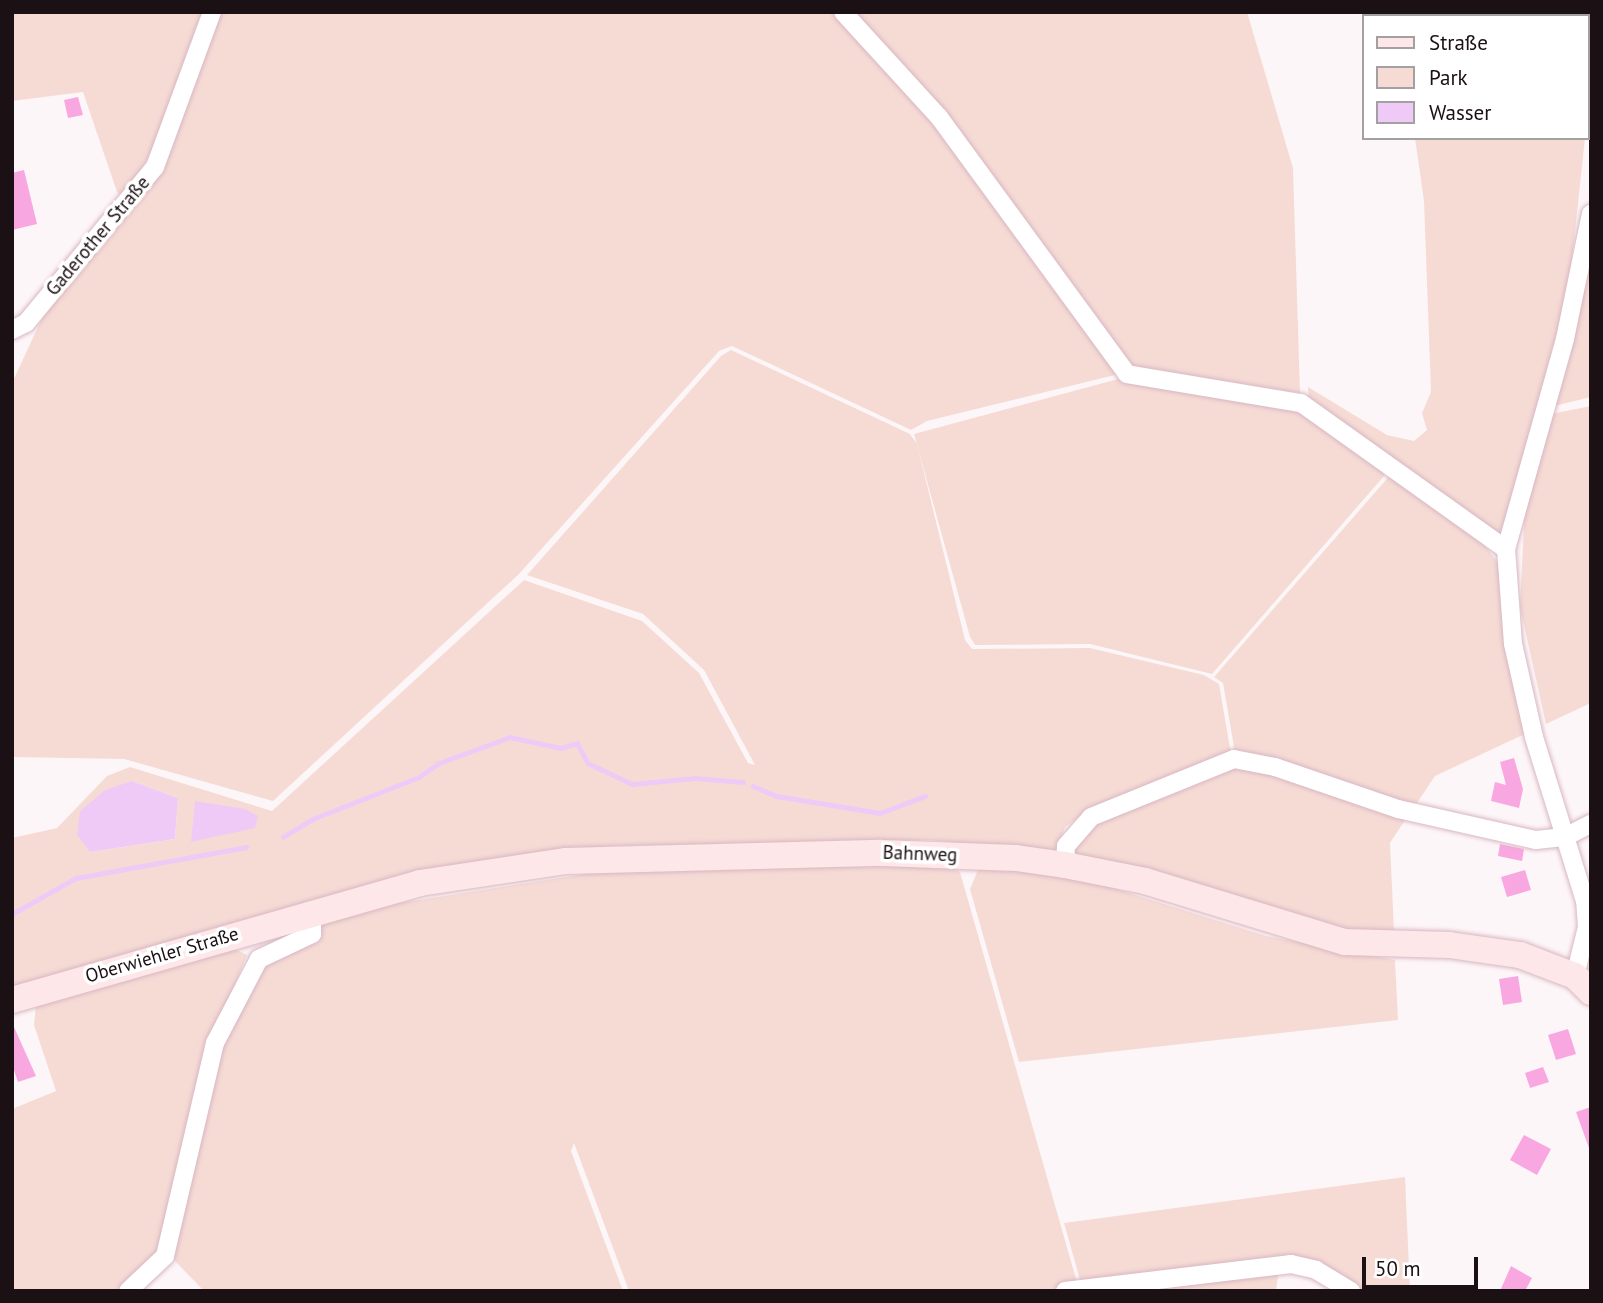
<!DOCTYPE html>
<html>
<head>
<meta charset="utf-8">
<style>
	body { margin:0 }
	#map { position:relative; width:1603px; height:1303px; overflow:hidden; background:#fdf6f8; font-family:"PT Sans",sans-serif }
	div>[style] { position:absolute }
	.green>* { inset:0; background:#f6dbd5 }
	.water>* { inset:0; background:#efcaf7 }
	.stream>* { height:4.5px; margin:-2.25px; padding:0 2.25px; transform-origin:2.25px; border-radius:2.25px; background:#efcaf7 }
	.building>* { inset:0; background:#f9a7e0 }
	.roads { filter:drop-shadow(0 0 2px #d8b7c2) drop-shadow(0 0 2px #d8b7c2) }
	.street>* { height:18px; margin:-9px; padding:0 9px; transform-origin:9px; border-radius:9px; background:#fff }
	.secondary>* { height:26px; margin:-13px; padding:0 13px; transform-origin:13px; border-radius:13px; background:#fee7e9 }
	span { translate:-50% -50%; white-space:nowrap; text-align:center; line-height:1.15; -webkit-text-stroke:7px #fff; paint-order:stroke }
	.street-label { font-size:19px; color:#1b1014 }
	.frame { position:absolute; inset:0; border:14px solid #1b1014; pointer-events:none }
	.legend { position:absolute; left:1362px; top:14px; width:228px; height:126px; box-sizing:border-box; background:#fff; border:2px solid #a49fa1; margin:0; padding:9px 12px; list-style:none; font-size:21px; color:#1b1014 }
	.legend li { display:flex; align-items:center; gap:14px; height:35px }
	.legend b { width:35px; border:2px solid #a49fa1 }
	.scale { position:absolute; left:1362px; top:1257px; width:116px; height:32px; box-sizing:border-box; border:4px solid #1b1014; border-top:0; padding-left:9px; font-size:21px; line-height:24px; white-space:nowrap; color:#1b1014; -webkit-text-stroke:5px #fff; paint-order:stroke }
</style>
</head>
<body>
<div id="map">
	<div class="green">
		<i style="clip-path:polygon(12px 12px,205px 12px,160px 138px,124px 197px,117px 192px,83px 92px,12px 101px)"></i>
		<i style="clip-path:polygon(216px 12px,852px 12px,1119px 374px,927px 421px,911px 430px,732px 346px,719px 351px,519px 574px,273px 801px,124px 759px,12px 757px,12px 383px,45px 312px,134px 204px)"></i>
		<i style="clip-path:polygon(856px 12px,1247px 12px,1293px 168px,1300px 393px,1132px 367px)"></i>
		<i style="clip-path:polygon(1379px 12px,1578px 12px,1579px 16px,1380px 16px)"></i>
		<i style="clip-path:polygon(1415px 138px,1585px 138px,1569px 288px,1504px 528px,1498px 533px,1309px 400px,1308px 387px,1387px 435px,1414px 441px,1427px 430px,1422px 413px,1431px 392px,1424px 201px)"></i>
		<i style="clip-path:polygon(1591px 260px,1591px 397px,1554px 406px,1582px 297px)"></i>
		<i style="clip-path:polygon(evenodd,731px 350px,910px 434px,917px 444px,965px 640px,972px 649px,1090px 648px,1204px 675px,1219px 684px,1231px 754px,1082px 815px,1065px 827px,1055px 854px,930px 840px,607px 846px,437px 869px,14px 988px,12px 838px,57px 828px,107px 776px,130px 767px,272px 811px,524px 580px,642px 621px,699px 673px,748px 763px,755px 765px,704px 670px,643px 614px,527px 575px,721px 356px,731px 350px,132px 781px,178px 798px,175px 839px,90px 852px,132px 781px)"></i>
		<i style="clip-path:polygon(1122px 378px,1288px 404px,1383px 467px,1384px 476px,1212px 674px,1090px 644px,975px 645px,970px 637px,914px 434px)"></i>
		<i style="clip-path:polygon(1591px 406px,1591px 703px,1546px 724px,1520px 607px,1525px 503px,1551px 414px)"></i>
		<i style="clip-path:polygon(1392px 473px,1482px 542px,1498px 563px,1504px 635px,1529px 732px,1435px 776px,1413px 809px,1235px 753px,1223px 683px,1214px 677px)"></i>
		<i style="clip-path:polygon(1250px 766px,1407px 817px,1390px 843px,1394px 931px,1334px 931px,1073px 859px,1070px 847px,1089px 824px,1210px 769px)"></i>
		<i style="clip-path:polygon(947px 865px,960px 872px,1078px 1286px,1036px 1291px,629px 1291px,574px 1143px,571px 1151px,623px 1291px,204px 1291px,174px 1260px,171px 1251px,216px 1056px,260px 966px,322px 915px,605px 871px)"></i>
		<i style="clip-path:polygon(980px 865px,1084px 879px,1266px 936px,1395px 960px,1398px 1020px,1019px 1062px,970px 889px)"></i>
		<i style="clip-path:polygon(226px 945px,247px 955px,214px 1035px,163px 1248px,124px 1291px,12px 1291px,12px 1109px,56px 1091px,34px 1025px,36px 1005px)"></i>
		<i style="clip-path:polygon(1405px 1177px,1410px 1291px,1358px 1291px,1314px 1264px,1082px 1287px,1064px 1223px)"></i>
		<i style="clip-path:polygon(1279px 1268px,1276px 1291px,1106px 1291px)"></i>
	</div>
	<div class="water">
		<i style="clip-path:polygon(132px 781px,178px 798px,175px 839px,90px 852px,77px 835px,80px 811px,105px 790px)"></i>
		<i style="clip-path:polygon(195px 801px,245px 809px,258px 816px,255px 828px,191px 842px)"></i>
	</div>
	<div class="stream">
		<i style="left:753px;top:786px;width:26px;rotate:23deg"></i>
		<i style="left:777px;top:796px;width:104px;rotate:9.4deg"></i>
		<i style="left:880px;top:813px;width:48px;rotate:-20.7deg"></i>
		<i style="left:283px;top:837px;width:37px;rotate:-31deg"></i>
		<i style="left:315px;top:818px;width:112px;rotate:-21.5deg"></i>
		<i style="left:419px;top:777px;width:24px;rotate:-35deg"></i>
		<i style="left:439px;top:763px;width:76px;rotate:-20.1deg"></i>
		<i style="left:510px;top:737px;width:52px;rotate:12.2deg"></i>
		<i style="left:561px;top:748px;width:17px;rotate:-17deg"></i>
		<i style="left:577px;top:743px;width:23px;rotate:61deg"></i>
		<i style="left:588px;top:763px;width:49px;rotate:25.5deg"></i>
		<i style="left:632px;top:784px;width:63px;rotate:-5.4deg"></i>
		<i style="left:695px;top:778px;width:48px;rotate:4.8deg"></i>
		<i style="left:12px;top:914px;width:73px;rotate:-29.4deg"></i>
		<i style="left:76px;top:878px;width:173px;rotate:-10.3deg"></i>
	</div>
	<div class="building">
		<i style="clip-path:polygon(78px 97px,83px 115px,68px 118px,64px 100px)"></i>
		<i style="clip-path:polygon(24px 170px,37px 224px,12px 230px,12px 173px)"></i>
		<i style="clip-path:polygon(1514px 758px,1523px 789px,1519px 808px,1491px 801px,1495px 782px,1506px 785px,1500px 762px)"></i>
		<i style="clip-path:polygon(1500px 844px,1524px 849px,1522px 861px,1498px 856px)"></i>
		<i style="clip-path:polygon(1525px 870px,1531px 890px,1507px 897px,1501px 877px)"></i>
		<i style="clip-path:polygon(1518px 976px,1522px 1002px,1503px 1005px,1499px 979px)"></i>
		<i style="clip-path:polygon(14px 1027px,36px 1076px,18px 1082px,12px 1064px)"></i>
		<i style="clip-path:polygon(1568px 1029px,1576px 1054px,1556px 1060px,1548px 1035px)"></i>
		<i style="clip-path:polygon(1543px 1067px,1549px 1082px,1530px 1088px,1525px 1073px)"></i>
		<i style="clip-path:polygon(1591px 1107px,1591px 1148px,1589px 1148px,1576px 1112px)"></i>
		<i style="clip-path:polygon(1524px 1135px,1551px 1149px,1537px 1175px,1510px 1160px)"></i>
		<i style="clip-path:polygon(1511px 1266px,1532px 1278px,1525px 1291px,1500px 1291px)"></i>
	</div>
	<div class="roads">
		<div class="street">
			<i style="left:843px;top:12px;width:142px;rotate:47.6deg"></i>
			<i style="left:939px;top:117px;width:318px;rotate:53.8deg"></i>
			<i style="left:1127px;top:374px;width:176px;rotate:9.5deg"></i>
			<i style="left:1301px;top:403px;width:252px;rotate:35.5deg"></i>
			<i style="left:1584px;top:12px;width:4px;rotate:90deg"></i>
			<i style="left:1587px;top:38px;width:28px;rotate:82deg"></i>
			<i style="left:12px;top:330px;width:16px;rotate:-27deg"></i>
			<i style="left:26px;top:323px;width:202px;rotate:-50.4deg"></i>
			<i style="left:155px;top:167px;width:165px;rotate:-69.8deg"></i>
			<i style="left:1065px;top:865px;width:19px;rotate:-87deg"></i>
			<i style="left:1066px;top:846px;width:38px;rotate:-49deg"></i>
			<i style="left:1091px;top:817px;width:154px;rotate:-22.1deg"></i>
			<i style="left:1234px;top:759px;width:42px;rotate:11deg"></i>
			<i style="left:1275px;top:767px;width:130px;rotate:18.9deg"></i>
			<i style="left:1398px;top:809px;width:141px;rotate:12.7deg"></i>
			<i style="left:1536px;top:840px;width:29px;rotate:-6deg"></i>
			<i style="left:1565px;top:837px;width:29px;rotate:-27deg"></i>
			<i style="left:1575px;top:976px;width:50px;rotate:-76.2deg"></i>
			<i style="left:1587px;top:927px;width:26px;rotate:-94deg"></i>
			<i style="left:1585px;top:901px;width:172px;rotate:-107.3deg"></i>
			<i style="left:1534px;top:737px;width:95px;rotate:-102.7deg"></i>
			<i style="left:1513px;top:644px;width:95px;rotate:-94.2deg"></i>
			<i style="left:1506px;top:549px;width:218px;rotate:-74.3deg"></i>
			<i style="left:1565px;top:339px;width:128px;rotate:-78.3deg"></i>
			<i style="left:128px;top:1291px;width:51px;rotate:-43.4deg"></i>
			<i style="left:165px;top:1256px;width:219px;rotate:-76.8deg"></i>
			<i style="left:215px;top:1043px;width:95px;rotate:-62.4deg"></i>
			<i style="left:259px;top:959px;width:59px;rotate:-25.3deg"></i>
			<i style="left:312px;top:934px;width:24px;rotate:-90deg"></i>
			<i style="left:1065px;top:1291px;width:228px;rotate:-6.8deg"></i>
			<i style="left:1291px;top:1264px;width:26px;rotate:13deg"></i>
			<i style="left:1316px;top:1270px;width:41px;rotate:31deg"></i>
		</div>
		<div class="secondary">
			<i style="left:12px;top:1000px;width:424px;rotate:-16deg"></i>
			<i style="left:420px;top:883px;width:148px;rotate:-8.6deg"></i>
			<i style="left:566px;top:861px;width:315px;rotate:-1.5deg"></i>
			<i style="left:881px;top:853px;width:135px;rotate:2.1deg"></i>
			<i style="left:1016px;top:858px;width:49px;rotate:8.1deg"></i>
			<i style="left:1065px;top:865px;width:82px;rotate:11.3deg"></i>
			<i style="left:1145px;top:881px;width:209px;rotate:17deg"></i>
			<i style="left:1345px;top:942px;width:104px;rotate:1.7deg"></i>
			<i style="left:1449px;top:945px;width:72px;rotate:8deg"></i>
			<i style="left:1520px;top:955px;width:59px;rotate:20.9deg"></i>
			<i style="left:1575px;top:976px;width:23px;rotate:45deg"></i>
		</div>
	</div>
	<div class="street-label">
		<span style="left:98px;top:236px;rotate:-50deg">Gaderother Straße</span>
		<span style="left:920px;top:854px;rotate:2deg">Bahnweg</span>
		<span style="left:162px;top:955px;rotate:-16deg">Oberwiehler Straße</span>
	</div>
	<div class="frame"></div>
	<ul class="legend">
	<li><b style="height:9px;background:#fee7e9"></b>Straße</li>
	<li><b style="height:19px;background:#f6dbd5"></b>Park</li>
	<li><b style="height:19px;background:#efcaf7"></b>Wasser</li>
	</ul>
	<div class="scale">50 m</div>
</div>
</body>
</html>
